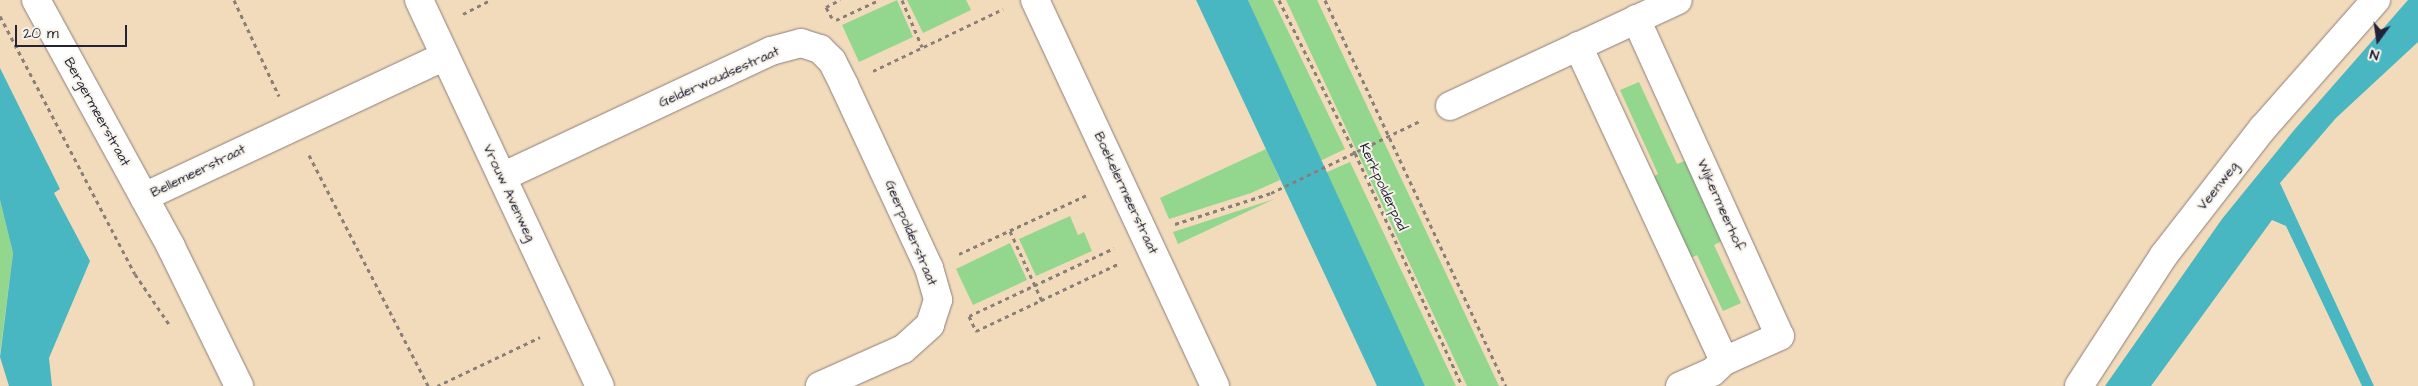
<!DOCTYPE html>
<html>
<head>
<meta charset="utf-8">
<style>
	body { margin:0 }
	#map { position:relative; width:2418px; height:386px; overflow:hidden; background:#f2dbbb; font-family:"Architects Daughter",sans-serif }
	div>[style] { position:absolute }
	.green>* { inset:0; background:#93d68d }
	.water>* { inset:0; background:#49b7c2 }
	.path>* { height:3px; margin-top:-1.5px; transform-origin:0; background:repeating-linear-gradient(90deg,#8a7e7b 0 4px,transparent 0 8px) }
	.roads { filter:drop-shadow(0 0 1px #8a7e7b) drop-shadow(0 0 1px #8a7e7b) }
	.minor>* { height:28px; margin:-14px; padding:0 14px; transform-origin:14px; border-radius:14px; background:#fff }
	span { translate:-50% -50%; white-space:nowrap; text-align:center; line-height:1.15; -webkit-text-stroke:4px #f7f3e8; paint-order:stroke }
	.street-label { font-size:14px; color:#22223b }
	.north { position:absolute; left:2353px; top:15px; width:50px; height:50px; -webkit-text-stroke:4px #f7f3e8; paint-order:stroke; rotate:194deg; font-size:14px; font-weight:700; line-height:20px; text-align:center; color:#22223b }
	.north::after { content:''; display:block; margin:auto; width:18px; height:22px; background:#22223b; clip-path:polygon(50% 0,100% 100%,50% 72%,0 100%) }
	.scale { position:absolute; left:15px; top:25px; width:112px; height:22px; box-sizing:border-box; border:2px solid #22223b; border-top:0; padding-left:6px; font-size:15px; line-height:18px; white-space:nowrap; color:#22223b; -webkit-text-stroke:4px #f7f3e8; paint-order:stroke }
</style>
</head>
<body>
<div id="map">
	<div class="green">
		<i style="clip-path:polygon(897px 0,913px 37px,859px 62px,842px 25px)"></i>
		<i style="clip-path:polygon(907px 0,966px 0,971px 10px,923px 33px)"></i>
		<i style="clip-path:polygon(1248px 0,1273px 0,1345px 149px,1320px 161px)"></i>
		<i style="clip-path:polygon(1286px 0,1317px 0,1499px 386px,1467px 386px)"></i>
		<i style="clip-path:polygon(1639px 82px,1677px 164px,1687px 160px,1724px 240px,1714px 245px,1741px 303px,1723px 311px,1697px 255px,1686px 260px,1649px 179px,1658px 174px,1620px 90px)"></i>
		<i style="clip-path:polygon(1266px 149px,1280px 180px,1251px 193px,1169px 219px,1160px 198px)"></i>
		<i style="clip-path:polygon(1350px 162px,1456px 386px,1425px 386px,1325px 173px)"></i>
		<i style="clip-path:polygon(1274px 199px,1178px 244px,1173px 232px)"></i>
		<i style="clip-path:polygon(0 200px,13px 253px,0 353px)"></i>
		<i style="clip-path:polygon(1070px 216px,1078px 235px,1084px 232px,1092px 251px,1036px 276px,1019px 239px)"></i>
		<i style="clip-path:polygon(1010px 243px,1027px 280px,973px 305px,956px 269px)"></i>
	</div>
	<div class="water">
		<i style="clip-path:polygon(1196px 0,1248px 0,1425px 386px,1377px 386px)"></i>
		<i style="clip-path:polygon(2408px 0,2418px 0,2418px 42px,2336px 118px,2280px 183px,2374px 386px,2362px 386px,2286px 226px,2272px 220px,2151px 386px,2105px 386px,2222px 219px,2295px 129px)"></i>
		<i style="clip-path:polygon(0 68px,60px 189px,54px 193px,90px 261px,49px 358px,52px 386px,9px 386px,0 357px,13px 253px,0 200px)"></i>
	</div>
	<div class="path">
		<i style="left:234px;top:0;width:106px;rotate:64.9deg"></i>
		<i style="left:902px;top:0;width:51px;rotate:66.9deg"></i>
		<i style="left:1279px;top:0;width:171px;rotate:63.6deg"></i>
		<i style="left:1355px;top:153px;width:256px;rotate:65.3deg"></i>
		<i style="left:1325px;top:0;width:426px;rotate:64.9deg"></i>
		<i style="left:463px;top:14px;width:31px;rotate:-27deg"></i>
		<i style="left:0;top:16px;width:291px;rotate:62.4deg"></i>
		<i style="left:135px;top:274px;width:60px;rotate:55.8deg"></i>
		<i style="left:832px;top:18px;width:13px;rotate:-119deg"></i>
		<i style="left:826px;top:7px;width:16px;rotate:-27deg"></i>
		<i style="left:836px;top:20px;width:47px;rotate:-24.9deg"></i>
		<i style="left:873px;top:71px;width:144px;rotate:-25.5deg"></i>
		<i style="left:309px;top:155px;width:260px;rotate:62.7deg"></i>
		<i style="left:1175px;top:224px;width:101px;rotate:-17.9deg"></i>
		<i style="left:1271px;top:193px;width:165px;rotate:-25.8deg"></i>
		<i style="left:1010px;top:231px;width:77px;rotate:65.4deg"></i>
		<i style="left:959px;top:254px;width:143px;rotate:-24.8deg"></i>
		<i style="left:969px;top:316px;width:160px;rotate:-25.1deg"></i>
		<i style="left:969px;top:316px;width:17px;rotate:65deg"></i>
		<i style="left:976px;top:331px;width:159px;rotate:-25.3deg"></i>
		<i style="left:437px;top:386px;width:114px;rotate:-25.4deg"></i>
	</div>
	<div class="roads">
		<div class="minor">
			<i style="left:36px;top:0;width:281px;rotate:61.3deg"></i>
			<i style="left:171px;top:247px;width:155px;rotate:63.9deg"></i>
			<i style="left:419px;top:0;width:426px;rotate:64.9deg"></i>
			<i style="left:1035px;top:0;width:426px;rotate:65deg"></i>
			<i style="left:1636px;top:19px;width:348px;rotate:65.6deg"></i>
			<i style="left:1780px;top:336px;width:61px;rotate:155.9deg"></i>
			<i style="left:1724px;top:361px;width:16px;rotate:137deg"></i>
			<i style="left:1712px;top:372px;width:35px;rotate:156deg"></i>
			<i style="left:1578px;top:46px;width:347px;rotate:65.1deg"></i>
			<i style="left:1450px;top:106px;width:251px;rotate:-24.9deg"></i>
			<i style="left:502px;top:177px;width:297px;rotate:-25.1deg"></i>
			<i style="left:771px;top:51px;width:31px;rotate:-15deg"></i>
			<i style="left:801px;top:43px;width:20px;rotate:18deg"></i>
			<i style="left:820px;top:49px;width:17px;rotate:45deg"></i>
			<i style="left:832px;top:61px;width:27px;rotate:63deg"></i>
			<i style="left:844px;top:85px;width:202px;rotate:65.1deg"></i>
			<i style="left:929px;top:268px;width:33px;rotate:74deg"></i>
			<i style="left:938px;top:300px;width:26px;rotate:108deg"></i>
			<i style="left:930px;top:325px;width:36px;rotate:138deg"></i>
			<i style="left:903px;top:349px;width:91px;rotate:156deg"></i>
			<i style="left:144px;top:197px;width:332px;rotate:-25.1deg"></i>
			<i style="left:2079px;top:386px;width:156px;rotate:-57deg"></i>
			<i style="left:2164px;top:255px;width:161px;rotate:-52.1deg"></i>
			<i style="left:2263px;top:128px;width:171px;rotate:-48.6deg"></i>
		</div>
	</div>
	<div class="street-label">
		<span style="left:719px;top:77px;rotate:-24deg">Gelderwoudsestraat</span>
		<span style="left:97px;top:112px;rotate:61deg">Bergermeerstraat</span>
		<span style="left:198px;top:171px;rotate:-26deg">Bellemeerstraat</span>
		<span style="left:2218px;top:186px;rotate:-52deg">Veenweg</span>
		<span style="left:1383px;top:187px;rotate:65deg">Kerkpolderpad</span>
		<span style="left:509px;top:193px;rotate:65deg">Vrouw Avenweg</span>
		<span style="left:1126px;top:193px;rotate:65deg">Boekelermeerstraat</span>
		<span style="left:1721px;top:205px;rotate:66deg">Wijkermeerhof</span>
		<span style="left:911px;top:233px;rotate:67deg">Geerpolderstraat</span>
	</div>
	<div class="north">N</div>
	<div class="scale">20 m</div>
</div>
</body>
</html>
